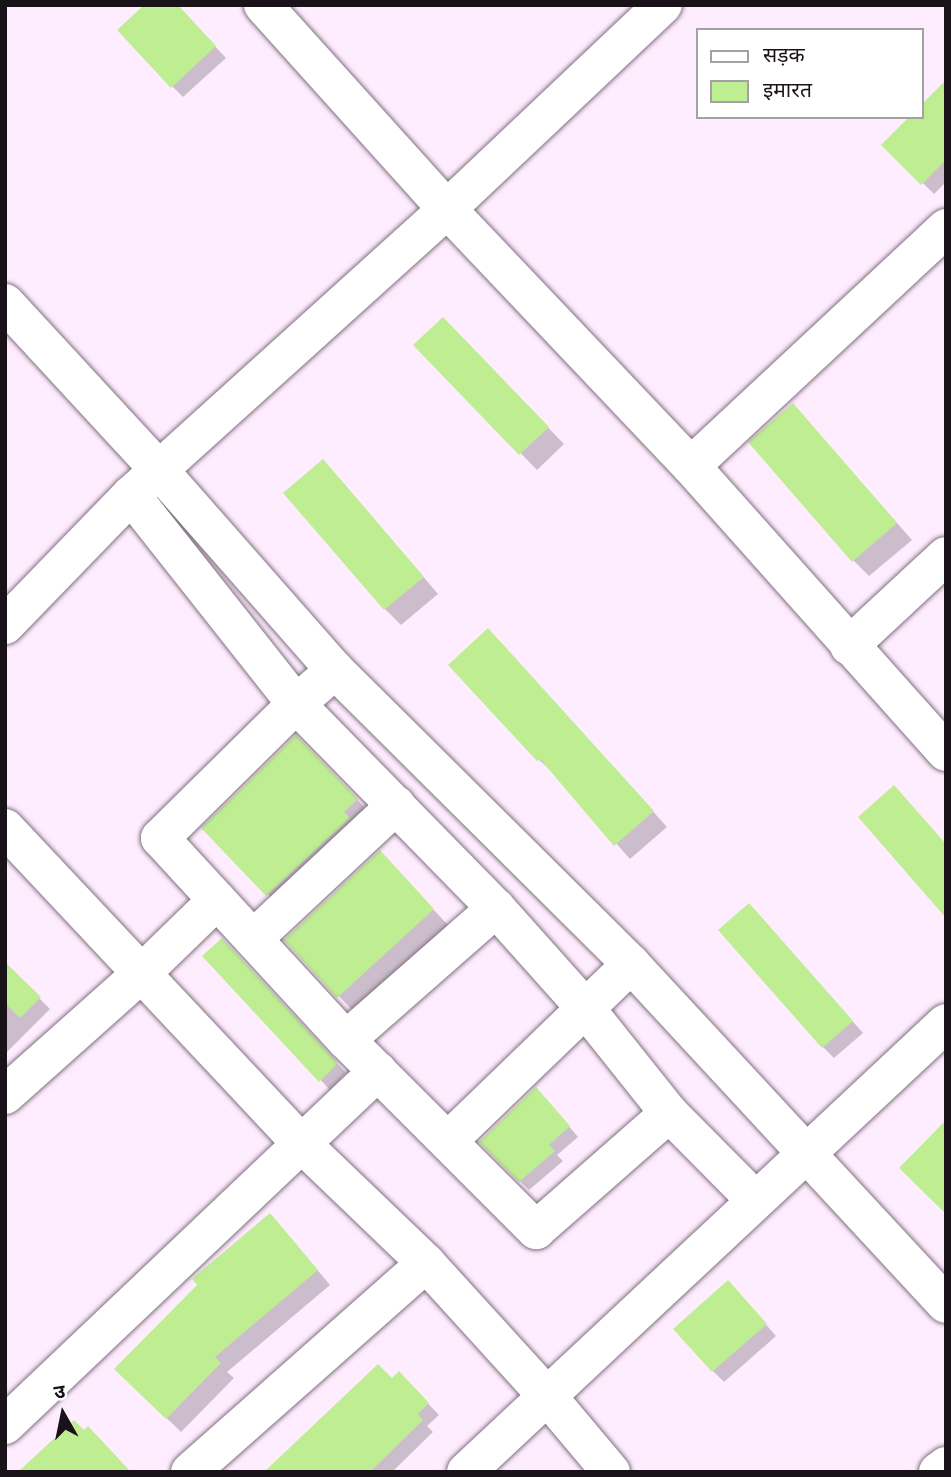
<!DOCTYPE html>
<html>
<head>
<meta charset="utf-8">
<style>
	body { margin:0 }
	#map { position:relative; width:951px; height:1477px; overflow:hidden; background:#feedfe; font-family:Overpass,"Noto Sans Devanagari",sans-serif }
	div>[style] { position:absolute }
	.shadow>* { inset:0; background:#0003 }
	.building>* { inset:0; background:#bfee92 }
	.roads { filter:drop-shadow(0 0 2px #807180) drop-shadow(0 0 2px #807180) }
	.street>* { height:38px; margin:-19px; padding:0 19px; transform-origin:19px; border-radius:19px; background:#fff }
	.secondary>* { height:38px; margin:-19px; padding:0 19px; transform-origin:19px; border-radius:19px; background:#fff }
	span { translate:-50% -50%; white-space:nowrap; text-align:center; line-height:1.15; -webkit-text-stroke:5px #fff; paint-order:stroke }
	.frame { position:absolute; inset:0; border:7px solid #191319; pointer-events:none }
	.legend { position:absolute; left:696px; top:28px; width:228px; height:91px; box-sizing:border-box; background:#fff; border:2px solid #a3a1a3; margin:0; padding:9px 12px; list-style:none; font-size:21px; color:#191319 }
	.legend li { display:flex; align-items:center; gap:14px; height:35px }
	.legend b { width:35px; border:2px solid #a3a1a3 }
	.north { position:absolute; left:28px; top:1379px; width:70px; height:70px; -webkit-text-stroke:5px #fff; paint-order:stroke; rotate:351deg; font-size:19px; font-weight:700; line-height:28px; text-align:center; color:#191319 }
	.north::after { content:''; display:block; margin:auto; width:24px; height:32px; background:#191319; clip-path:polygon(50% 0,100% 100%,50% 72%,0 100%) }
</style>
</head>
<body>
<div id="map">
	<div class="shadow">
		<i style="clip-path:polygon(176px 5px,226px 58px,183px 97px,172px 86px)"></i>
		<i style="clip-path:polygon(946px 98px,946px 182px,934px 194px,884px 145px)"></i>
		<i style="clip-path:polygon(443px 319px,564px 444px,537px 470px,416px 345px)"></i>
		<i style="clip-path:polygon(793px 405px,912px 540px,869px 576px,853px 560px)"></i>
		<i style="clip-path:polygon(339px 478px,438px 594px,401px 625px,385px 609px)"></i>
		<i style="clip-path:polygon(503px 645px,667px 827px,630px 859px,554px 773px,539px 760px)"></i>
		<i style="clip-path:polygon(296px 738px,373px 816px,284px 911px,204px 828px)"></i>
		<i style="clip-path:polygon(395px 869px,449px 926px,355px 1013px,286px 940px)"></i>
		<i style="clip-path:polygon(760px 916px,863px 1033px,834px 1058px,823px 1047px)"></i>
		<i style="clip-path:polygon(232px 950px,346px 1073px,330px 1090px,205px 957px)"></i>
		<i style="clip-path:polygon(5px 964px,50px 1009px,5px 1054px)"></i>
		<i style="clip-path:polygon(545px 1098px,578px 1137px,557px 1155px,563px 1161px,529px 1190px,481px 1142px)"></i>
		<i style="clip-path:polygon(283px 1229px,330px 1285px,227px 1372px,234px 1378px,181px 1432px,116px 1369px)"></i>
		<i style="clip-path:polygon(739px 1294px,776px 1336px,724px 1382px,713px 1371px)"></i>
		<i style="clip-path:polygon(399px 1374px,439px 1415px,427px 1426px,433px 1432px,392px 1472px,267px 1472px)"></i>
	</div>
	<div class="building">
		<i style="clip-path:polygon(144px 5px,178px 5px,216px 46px,171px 88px,117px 30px)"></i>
		<i style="clip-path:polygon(946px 80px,946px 160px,921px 185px,881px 145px,909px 117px,921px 117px,921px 105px)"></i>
		<i style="clip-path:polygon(443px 317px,549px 427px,519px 455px,413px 345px)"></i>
		<i style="clip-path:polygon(793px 403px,897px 523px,852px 562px,748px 442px)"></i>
		<i style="clip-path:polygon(323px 459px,424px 577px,384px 610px,283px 493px)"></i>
		<i style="clip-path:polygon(488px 628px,654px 811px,614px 846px,540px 759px,537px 761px,448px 665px)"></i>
		<i style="clip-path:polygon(296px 735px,358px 799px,344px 812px,350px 818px,266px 896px,201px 828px)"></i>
		<i style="clip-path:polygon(894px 785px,946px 844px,946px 918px,858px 817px)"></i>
		<i style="clip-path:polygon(380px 850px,434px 909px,337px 998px,284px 940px)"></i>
		<i style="clip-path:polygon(749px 903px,853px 1021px,822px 1048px,718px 930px)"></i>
		<i style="clip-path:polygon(222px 938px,338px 1063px,319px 1082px,202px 956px)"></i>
		<i style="clip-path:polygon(5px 962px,41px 997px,20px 1018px,5px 1003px)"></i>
		<i style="clip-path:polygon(536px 1087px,570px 1126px,549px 1145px,555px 1151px,519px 1182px,479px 1142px)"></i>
		<i style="clip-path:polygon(946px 1120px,946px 1214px,899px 1168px)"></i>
		<i style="clip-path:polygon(270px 1213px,318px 1270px,215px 1357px,221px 1363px,166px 1419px,114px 1369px,197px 1285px,192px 1279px)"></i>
		<i style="clip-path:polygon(728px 1280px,767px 1324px,712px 1372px,673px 1329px)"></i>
		<i style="clip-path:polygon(378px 1364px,392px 1378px,399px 1371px,429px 1403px,418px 1414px,423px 1420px,370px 1472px,264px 1472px)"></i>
		<i style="clip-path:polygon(74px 1420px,84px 1430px,88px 1426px,131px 1472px,18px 1472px)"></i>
	</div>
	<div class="roads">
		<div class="street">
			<i style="left:263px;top:5px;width:275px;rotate:48deg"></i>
			<i style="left:447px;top:209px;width:354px;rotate:46.5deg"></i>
			<i style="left:691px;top:466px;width:383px;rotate:48.3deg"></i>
			<i style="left:691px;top:466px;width:349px;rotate:-43deg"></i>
			<i style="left:131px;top:495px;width:266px;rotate:51.7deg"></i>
			<i style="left:296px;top:704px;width:286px;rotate:45.6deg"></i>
			<i style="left:496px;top:908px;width:135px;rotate:48.3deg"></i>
			<i style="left:586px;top:1009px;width:133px;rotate:51.4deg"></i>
			<i style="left:669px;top:1113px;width:122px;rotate:45.3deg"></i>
			<i style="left:5px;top:625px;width:181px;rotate:-45.9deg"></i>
			<i style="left:131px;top:495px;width:426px;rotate:-42.1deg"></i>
			<i style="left:447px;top:209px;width:297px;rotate:-43.4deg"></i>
			<i style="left:849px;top:646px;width:132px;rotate:-42.9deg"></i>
			<i style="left:335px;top:670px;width:52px;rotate:138.9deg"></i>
			<i style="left:296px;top:704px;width:191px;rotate:135.4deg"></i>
			<i style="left:160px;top:838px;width:275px;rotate:47.4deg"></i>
			<i style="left:346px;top:1040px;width:269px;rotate:45deg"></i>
			<i style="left:536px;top:1230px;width:177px;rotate:-41.3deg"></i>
			<i style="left:5px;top:828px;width:434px;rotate:46.8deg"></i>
			<i style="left:302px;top:1144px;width:172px;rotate:43.8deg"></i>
			<i style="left:426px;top:1263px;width:181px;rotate:47.7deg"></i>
			<i style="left:548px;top:1397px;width:98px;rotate:50deg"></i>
			<i style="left:253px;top:939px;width:196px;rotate:-43.1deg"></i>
			<i style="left:346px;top:1040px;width:200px;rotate:-41.3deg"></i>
			<i style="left:5px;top:1095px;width:182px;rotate:-41.7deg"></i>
			<i style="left:141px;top:974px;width:106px;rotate:-44.2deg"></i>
			<i style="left:449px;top:1140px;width:253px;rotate:-44deg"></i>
			<i style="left:5px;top:1425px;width:514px;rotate:-43.5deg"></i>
			<i style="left:190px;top:1472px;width:315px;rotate:-41.5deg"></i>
			<i style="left:466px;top:1472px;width:657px;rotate:-43.09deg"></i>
			<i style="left:938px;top:1472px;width:10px;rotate:-37deg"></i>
		</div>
		<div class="secondary">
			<i style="left:5px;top:303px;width:227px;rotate:47.3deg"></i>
			<i style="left:159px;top:470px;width:266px;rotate:48.7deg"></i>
			<i style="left:335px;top:670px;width:417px;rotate:44.8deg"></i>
			<i style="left:631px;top:964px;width:463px;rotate:47.2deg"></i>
		</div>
	</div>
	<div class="frame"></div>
	<ul class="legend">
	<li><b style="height:9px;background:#fff"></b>सड़क</li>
	<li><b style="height:19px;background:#bfee92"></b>इमारत</li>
	</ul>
	<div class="north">उ</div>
</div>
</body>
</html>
